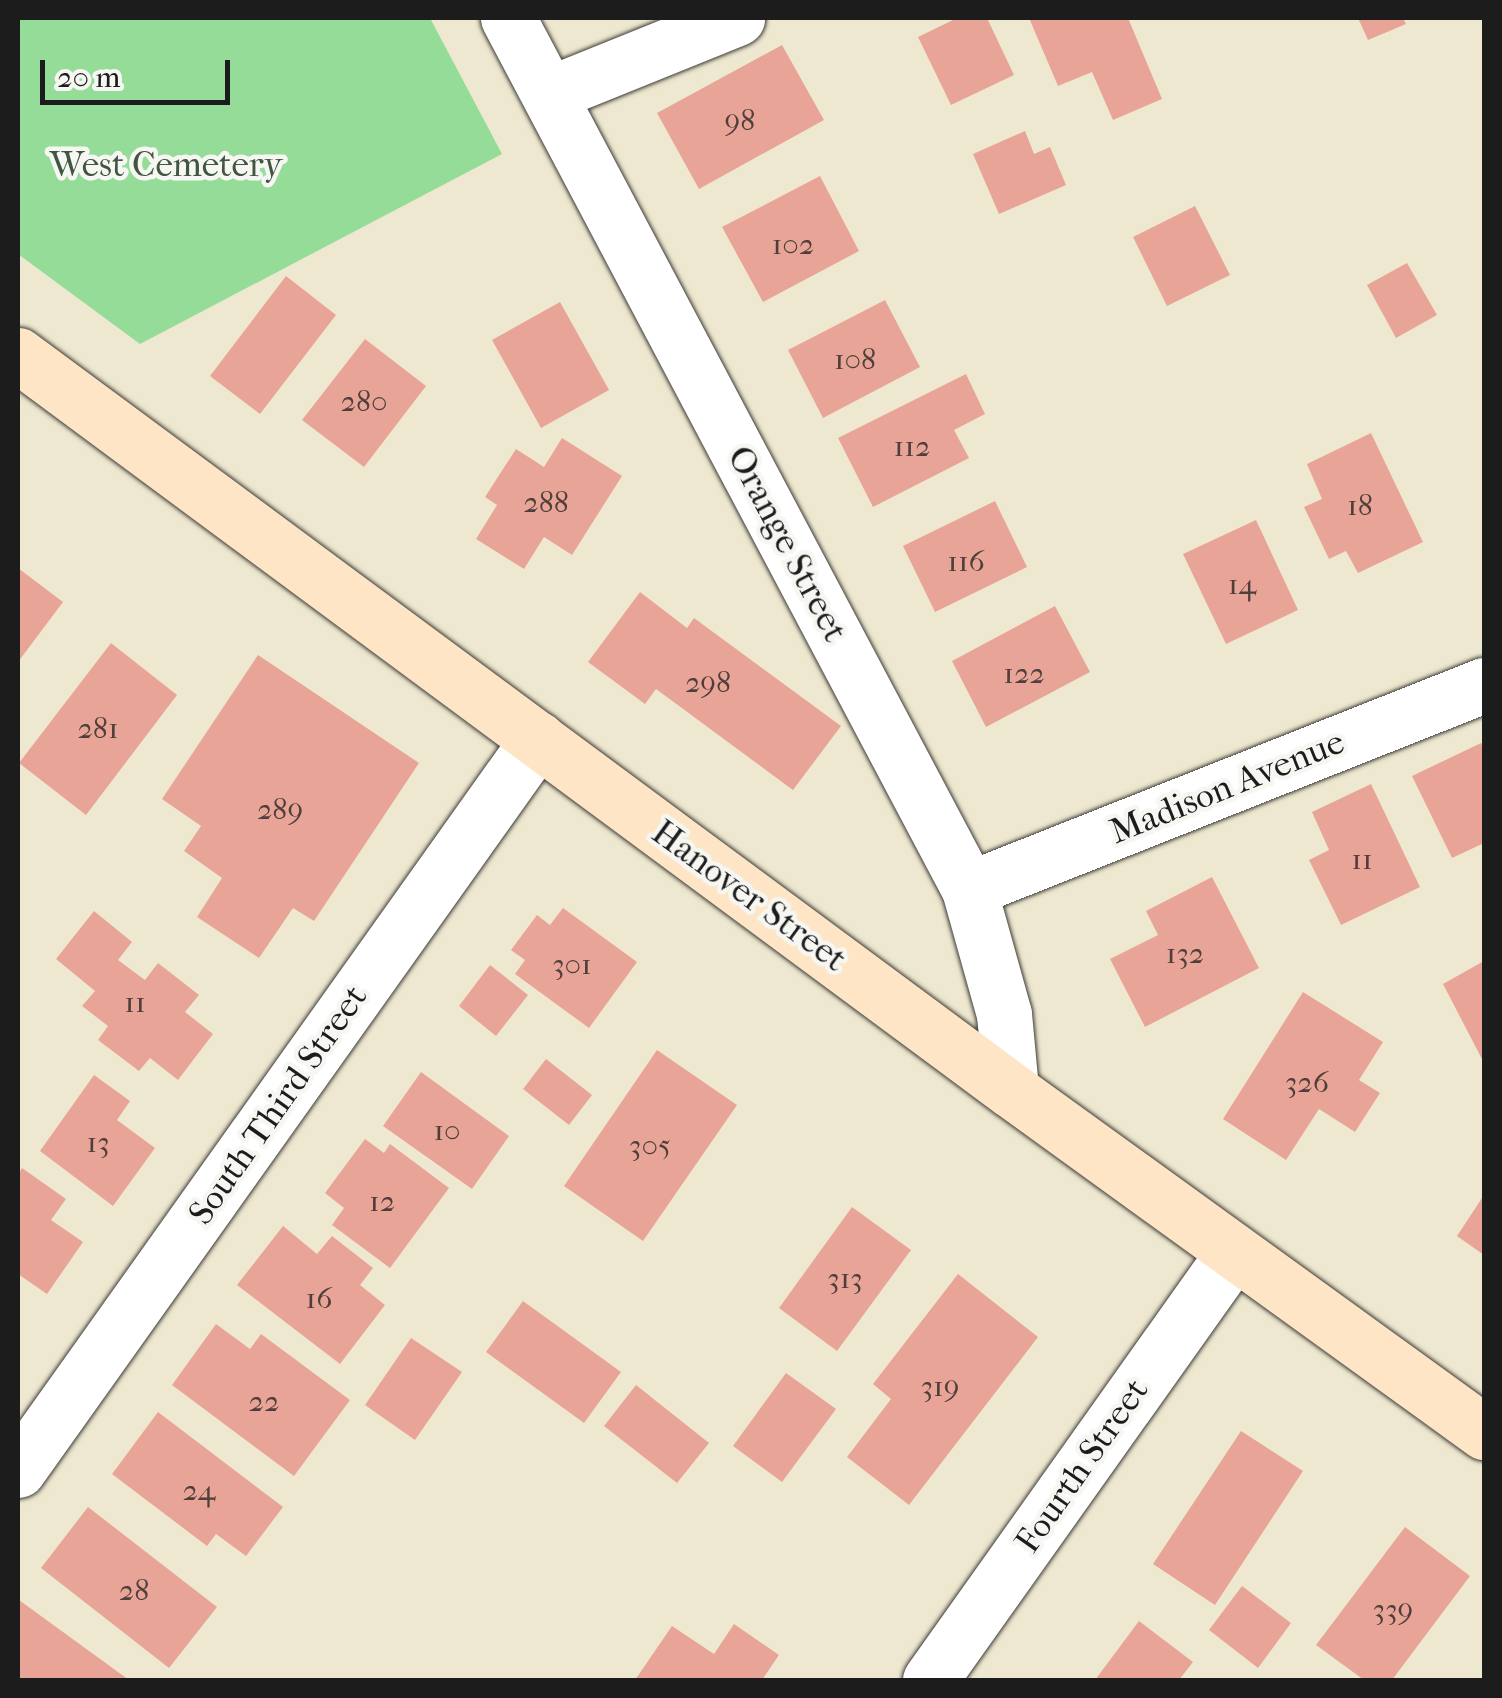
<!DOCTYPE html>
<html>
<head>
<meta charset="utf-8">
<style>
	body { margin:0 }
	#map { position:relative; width:1502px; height:1698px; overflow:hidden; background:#efe8d0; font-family:"IM FELL French Canon",serif }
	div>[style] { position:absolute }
	.green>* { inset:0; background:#94dc97 }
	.building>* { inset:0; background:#e8a597 }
	.roads { filter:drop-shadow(0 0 2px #3c3b37) drop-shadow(0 0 2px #3c3b37) }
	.minor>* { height:55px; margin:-27.5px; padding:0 27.5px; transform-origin:27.5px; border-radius:27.5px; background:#fff }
	.secondary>* { height:55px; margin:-27.5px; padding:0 27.5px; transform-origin:27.5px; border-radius:27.5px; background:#fde5c5 }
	span { translate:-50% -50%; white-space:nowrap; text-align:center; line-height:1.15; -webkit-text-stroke:9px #f6f6f2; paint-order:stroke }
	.number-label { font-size:30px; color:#4f3e3b }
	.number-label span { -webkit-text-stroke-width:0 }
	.park-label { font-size:35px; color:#405641 }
	.street-label { font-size:35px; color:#1c1c1c }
	.frame { position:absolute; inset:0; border:20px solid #1c1c1c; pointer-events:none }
	.scale { position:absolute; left:40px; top:60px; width:190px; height:45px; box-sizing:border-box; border:5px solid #1c1c1c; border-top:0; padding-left:12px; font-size:30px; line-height:35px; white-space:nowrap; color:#1c1c1c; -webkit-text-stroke:8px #f6f6f2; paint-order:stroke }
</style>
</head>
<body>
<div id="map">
	<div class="green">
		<i style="clip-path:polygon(18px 18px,430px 18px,502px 154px,140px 344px,18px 254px)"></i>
	</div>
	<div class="building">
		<i style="clip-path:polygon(957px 18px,987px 18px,1014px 75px,951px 105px,918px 37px)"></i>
		<i style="clip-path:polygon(1029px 18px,1128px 18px,1162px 99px,1113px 120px,1092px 72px,1058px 86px)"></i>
		<i style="clip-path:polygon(1358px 18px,1403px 18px,1406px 24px,1368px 40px)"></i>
		<i style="clip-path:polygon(782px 45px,824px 120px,699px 189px,657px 113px)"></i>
		<i style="clip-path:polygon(1025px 131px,1034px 154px,1050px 147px,1066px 185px,999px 214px,973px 154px)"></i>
		<i style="clip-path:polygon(820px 176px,859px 251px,763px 302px,722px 227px)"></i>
		<i style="clip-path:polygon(1195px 206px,1230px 275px,1167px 306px,1133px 237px)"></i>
		<i style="clip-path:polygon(1407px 263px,1437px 315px,1396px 338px,1367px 285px)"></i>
		<i style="clip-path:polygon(286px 276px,336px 315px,260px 414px,210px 376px)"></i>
		<i style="clip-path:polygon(885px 300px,920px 367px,823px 418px,788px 350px)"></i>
		<i style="clip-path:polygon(560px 302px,609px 390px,541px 428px,492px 340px)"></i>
		<i style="clip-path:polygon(365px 339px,426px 386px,364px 467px,302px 420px)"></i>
		<i style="clip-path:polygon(966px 374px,985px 414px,954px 430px,969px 458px,873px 507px,838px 438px)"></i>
		<i style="clip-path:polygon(1371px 433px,1423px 542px,1358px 573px,1346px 551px,1329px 559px,1304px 507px,1322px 499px,1307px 464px)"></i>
		<i style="clip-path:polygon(562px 438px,622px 476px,572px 555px,544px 537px,524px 569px,476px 539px,497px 505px,485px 497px,516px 449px,544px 467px)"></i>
		<i style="clip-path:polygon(995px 501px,1027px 567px,935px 612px,903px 546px)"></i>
		<i style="clip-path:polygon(1256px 520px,1298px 610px,1226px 644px,1183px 554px)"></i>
		<i style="clip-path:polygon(18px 568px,63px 602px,18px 662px)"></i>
		<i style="clip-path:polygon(640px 592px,687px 628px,694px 618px,841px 726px,793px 790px,656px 689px,645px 704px,588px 662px)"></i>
		<i style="clip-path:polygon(1055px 606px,1090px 672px,986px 727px,952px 661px)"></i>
		<i style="clip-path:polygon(111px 643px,177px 695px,86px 815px,19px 763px)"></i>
		<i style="clip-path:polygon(258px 655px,419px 763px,314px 921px,293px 908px,259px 958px,197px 917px,222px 878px,184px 851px,201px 826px,162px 799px)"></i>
		<i style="clip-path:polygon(1481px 743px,1484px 751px,1484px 843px,1452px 858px,1412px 776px)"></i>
		<i style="clip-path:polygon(1371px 784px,1420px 887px,1341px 925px,1309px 860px,1329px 850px,1312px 812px)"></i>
		<i style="clip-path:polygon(1212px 877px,1259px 968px,1145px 1027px,1110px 959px,1158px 935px,1146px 911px)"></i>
		<i style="clip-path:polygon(563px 908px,637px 962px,589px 1028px,515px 974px,525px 960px,511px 950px,537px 915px,550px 925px)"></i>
		<i style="clip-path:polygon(94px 911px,132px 942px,118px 960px,145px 980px,158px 963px,199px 995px,185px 1012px,213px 1034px,178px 1080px,150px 1058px,139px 1071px,98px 1040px,108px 1026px,82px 1006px,95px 991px,56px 959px)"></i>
		<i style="clip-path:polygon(1484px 961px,1484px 1063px,1443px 984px)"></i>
		<i style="clip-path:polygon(490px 965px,528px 995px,496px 1036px,459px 1006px)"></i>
		<i style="clip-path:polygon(1303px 992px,1383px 1042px,1359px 1080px,1380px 1093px,1355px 1132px,1319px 1109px,1286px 1160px,1223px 1119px)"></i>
		<i style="clip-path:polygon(657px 1050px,737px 1105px,643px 1241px,564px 1186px)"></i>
		<i style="clip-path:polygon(546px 1059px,592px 1095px,569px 1125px,523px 1089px)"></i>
		<i style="clip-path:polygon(421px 1072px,509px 1136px,472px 1189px,383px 1126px)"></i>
		<i style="clip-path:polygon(94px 1075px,130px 1101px,117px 1120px,155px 1148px,113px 1206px,40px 1151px)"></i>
		<i style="clip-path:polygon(365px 1139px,384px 1153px,390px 1144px,449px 1188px,390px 1268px,332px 1225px,344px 1208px,325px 1193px)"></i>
		<i style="clip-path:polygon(22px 1168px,66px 1199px,51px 1220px,83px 1242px,47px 1294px,18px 1274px,18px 1175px)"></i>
		<i style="clip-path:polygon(1484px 1195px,1484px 1255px,1457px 1236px)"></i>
		<i style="clip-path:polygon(852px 1207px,911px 1250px,837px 1351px,779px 1308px)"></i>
		<i style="clip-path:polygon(283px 1226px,317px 1254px,332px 1236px,373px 1268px,360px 1285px,385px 1305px,340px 1364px,237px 1285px)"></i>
		<i style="clip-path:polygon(958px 1274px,1038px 1337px,909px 1505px,847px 1457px,891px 1399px,873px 1384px)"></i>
		<i style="clip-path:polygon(523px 1301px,621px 1372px,584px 1423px,486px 1352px)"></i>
		<i style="clip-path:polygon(216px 1324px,250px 1349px,261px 1334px,350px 1400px,294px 1476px,172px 1385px)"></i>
		<i style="clip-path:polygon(411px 1338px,462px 1372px,415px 1440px,365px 1405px)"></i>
		<i style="clip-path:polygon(786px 1373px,836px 1409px,782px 1482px,733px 1446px)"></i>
		<i style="clip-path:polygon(636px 1385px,709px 1443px,677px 1483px,604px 1426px)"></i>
		<i style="clip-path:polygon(158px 1412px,283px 1507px,246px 1556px,216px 1534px,207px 1546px,112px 1474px)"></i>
		<i style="clip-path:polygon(1241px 1431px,1303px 1471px,1215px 1605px,1153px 1564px)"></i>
		<i style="clip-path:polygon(88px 1507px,217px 1607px,169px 1668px,41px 1568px)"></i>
		<i style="clip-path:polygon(1405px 1527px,1470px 1576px,1392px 1680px,1364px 1680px,1316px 1645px)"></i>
		<i style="clip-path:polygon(1242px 1586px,1291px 1623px,1258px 1668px,1209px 1630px)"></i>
		<i style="clip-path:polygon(19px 1600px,129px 1680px,18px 1680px)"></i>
		<i style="clip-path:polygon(1139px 1621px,1193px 1662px,1179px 1680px,1095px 1680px)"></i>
		<i style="clip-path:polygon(734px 1624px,779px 1655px,762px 1680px,635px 1680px,672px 1626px,714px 1654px)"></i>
	</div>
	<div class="roads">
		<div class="minor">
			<i style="left:508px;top:18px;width:985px;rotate:62.11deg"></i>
			<i style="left:969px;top:889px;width:130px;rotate:74.4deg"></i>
			<i style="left:1004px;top:1014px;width:76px;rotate:84.7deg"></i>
			<i style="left:549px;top:94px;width:203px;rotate:-22deg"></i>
			<i style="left:969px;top:889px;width:554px;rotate:-21.61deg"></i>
			<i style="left:18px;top:1470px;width:897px;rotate:-54.57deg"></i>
			<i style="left:930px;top:1680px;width:525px;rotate:-54.61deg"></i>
		</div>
		<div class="secondary">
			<i style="left:18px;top:355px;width:1235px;rotate:36.51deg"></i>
			<i style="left:1011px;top:1090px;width:584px;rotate:35.87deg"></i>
		</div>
	</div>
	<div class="number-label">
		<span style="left:740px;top:121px">98</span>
		<span style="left:793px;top:245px">102</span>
		<span style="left:855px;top:360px">108</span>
		<span style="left:364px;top:402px">280</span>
		<span style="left:912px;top:447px">112</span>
		<span style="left:546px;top:503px">288</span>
		<span style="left:1360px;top:506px">18</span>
		<span style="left:966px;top:562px">116</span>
		<span style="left:1242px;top:585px">14</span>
		<span style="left:1024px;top:674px">122</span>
		<span style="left:708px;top:683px">298</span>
		<span style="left:98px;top:729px">281</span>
		<span style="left:280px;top:810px">289</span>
		<span style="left:1362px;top:860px">11</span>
		<span style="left:1185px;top:954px">132</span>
		<span style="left:572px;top:965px">301</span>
		<span style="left:135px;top:1003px">11</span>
		<span style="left:1307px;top:1083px">326</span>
		<span style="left:447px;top:1131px">10</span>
		<span style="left:98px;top:1143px">13</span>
		<span style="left:650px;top:1146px">305</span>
		<span style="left:382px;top:1202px">12</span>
		<span style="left:845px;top:1279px">313</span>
		<span style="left:319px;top:1299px">16</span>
		<span style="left:940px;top:1387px">319</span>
		<span style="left:264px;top:1402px">22</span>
		<span style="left:199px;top:1491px">24</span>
		<span style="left:134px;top:1591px">28</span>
		<span style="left:1393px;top:1610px">339</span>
	</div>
	<div class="park-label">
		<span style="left:166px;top:165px">West Cemetery</span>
	</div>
	<div class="street-label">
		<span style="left:787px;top:544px;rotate:62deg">Orange Street</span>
		<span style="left:1227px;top:787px;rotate:-22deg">Madison Avenue</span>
		<span style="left:749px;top:896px;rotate:36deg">Hanover Street</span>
		<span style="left:278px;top:1105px;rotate:-55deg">South Third Street</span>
		<span style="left:1082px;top:1466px;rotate:-55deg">Fourth Street</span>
	</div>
	<div class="frame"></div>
	<div class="scale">20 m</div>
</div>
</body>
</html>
